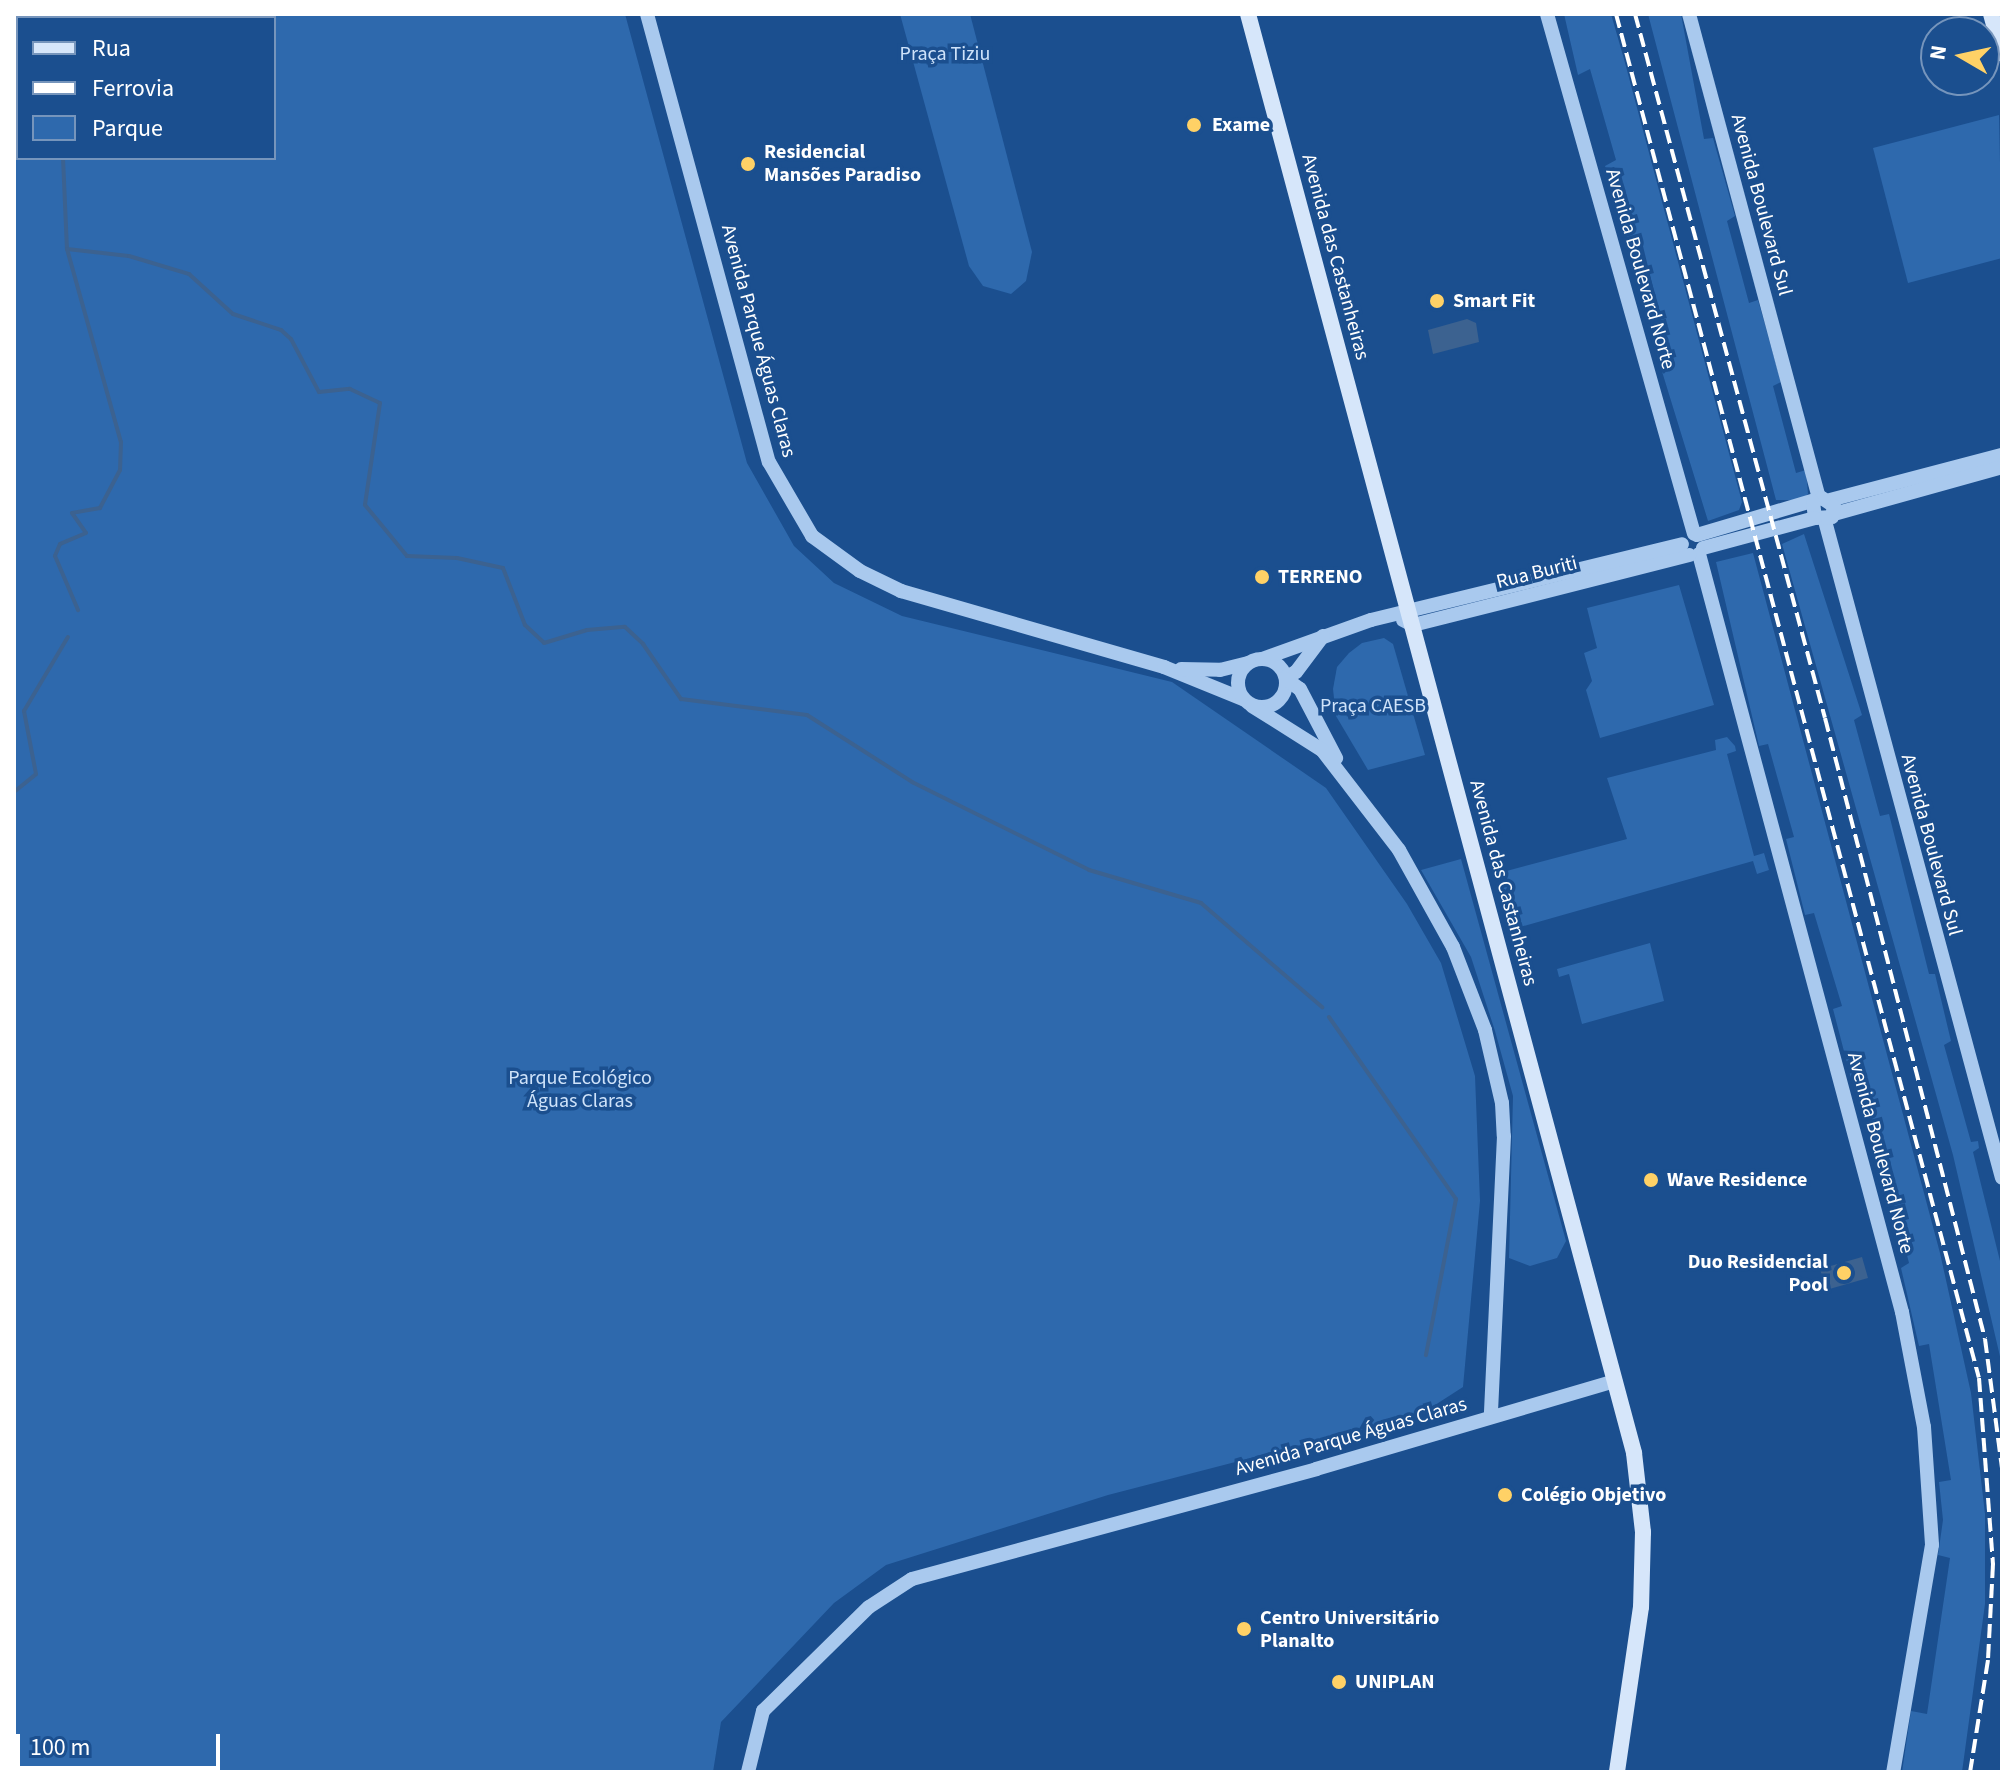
<!DOCTYPE html>
<html>
<head>
<meta charset="utf-8">
<style>
	body { margin:0 }
	#map { position:relative; width:2016px; height:1786px; overflow:hidden; background:#1b4f8f; font-family:"Source Sans 3",sans-serif }
	div>[style] { position:absolute }
	.green>* { inset:0; background:#2e69ad }
	.water>* { inset:0; background:#3c6290 }
	.stream>* { height:4px; margin:-2px; padding:0 2px; transform-origin:2px; border-radius:2px; background:#3c6290 }
	.tertiary>* { height:14px; margin:-7px; padding:0 7px; transform-origin:7px; border-radius:7px; background:#a9c9ee }
	.tertiary>.ring { margin:-7px; padding:0; box-sizing:content-box; background:none; border:14px solid #a9c9ee; border-radius:50% }
	.secondary>* { height:16px; margin:-8px; padding:0 8px; transform-origin:8px; border-radius:8px; background:#d6e6fa }
	.rail>* { height:4px; margin-top:-2px; transform-origin:0; background:repeating-linear-gradient(90deg,#fff 0 14px,transparent 0 20px) }
	.dots>* { width:22px; height:22px; translate:-50% -50%; box-sizing:border-box; border:4px solid #1b4f8f; border-radius:50% }
	span { translate:-50% -50%; white-space:nowrap; text-align:center; line-height:1.15; -webkit-text-stroke:7px #1b4f8f; paint-order:stroke }
	.park-label { font-size:20px; color:#cfe3fa }
	.poi-label { font-size:20px; color:#fff; font-weight:700 }
	.left { translate:0 -50%; text-align:left }
	.right { translate:-100% -50%; text-align:right }
	.street-label { font-size:20px; color:#fff }
	.frame { position:absolute; inset:0; border:16px solid #fff; pointer-events:none }
	.legend { position:absolute; left:16px; top:16px; width:260px; height:144px; box-sizing:border-box; background:#1b4f8f; border:2px solid #7695bc; margin:0; padding:10px 14px; list-style:none; font-size:24px; color:#fff }
	.legend li { display:flex; align-items:center; gap:16px; height:40px }
	.legend b { width:40px; border:2px solid #7695bc }
	.north { position:absolute; left:1920px; top:16px; width:80px; height:80px; box-sizing:border-box; background:#1b4f8f; border:2px solid #7695bc; border-radius:50%; rotate:279deg; font-size:22px; font-weight:700; line-height:32px; text-align:center; color:#fff }
	.north::after { content:''; display:block; margin:auto; width:28px; height:36px; background:#ffd166; clip-path:polygon(50% 0,100% 100%,50% 72%,0 100%) }
	.scale { position:absolute; left:16px; top:1734px; width:204px; height:36px; box-sizing:border-box; border:4px solid #fff; border-top:0; padding-left:10px; font-size:24px; line-height:28px; white-space:nowrap; color:#fff; -webkit-text-stroke:6px #1b4f8f; paint-order:stroke }
</style>
</head>
<body>
<div id="map">
	<div class="green">
		<i style="clip-path:polygon(evenodd,14px 14px,625px 14px,747px 463px,794px 546px,834px 583px,902px 616px,1172px 682px,1326px 788px,1407px 904px,1441px 963px,1475px 1076px,1480px 1201px,1463px 1387px,1421px 1414px,1108px 1495px,886px 1565px,834px 1603px,721px 1722px,713px 1772px,14px 1772px,14px 14px,18px 18px,274px 18px,274px 158px,18px 158px,18px 18px)"></i>
		<i style="clip-path:polygon(900px 14px,970px 14px,1032px 252px,1026px 281px,1011px 294px,983px 286px,969px 266px)"></i>
		<i style="clip-path:polygon(1564px 14px,1611px 14px,1624px 59px,1742px 502px,1739px 510px,1708px 521px,1652px 339px,1665px 336px,1640px 234px,1627px 239px,1605px 166px,1616px 160px,1590px 69px,1578px 75px)"></i>
		<i style="clip-path:polygon(1648px 14px,1681px 14px,1704px 139px,1713px 138px,1735px 216px,1727px 221px,1749px 303px,1758px 300px,1781px 382px,1773px 386px,1796px 473px,1806px 470px,1808px 494px,1802px 500px,1776px 500px)"></i>
		<i style="clip-path:polygon(1999px 115px,2002px 258px,1908px 283px,1873px 148px)"></i>
		<i style="clip-path:polygon(1804px 534px,1862px 715px,1854px 720px,1880px 816px,1889px 814px,1929px 974px,1935px 974px,1951px 1041px,1944px 1045px,1971px 1142px,1978px 1141px,1979px 1148px,1973px 1152px,2002px 1269px,2002px 1365px,1953px 1155px,1782px 544px)"></i>
		<i style="clip-path:polygon(1753px 553px,1940px 1253px,1971px 1393px,1985px 1514px,1985px 1604px,1962px 1772px,1902px 1772px,1911px 1711px,1927px 1714px,1950px 1558px,1938px 1555px,1943px 1520px,1939px 1482px,1951px 1480px,1929px 1344px,1919px 1346px,1901px 1268px,1909px 1263px,1862px 1080px,1852px 1082px,1833px 1009px,1842px 1006px,1814px 913px,1805px 915px,1786px 839px,1794px 837px,1768px 744px,1759px 746px,1716px 562px)"></i>
		<i style="clip-path:polygon(1679px 585px,1714px 705px,1600px 738px,1586px 690px,1592px 681px,1584px 653px,1597px 648px,1587px 608px)"></i>
		<i style="clip-path:polygon(1384px 638px,1393px 644px,1425px 755px,1368px 770px,1336px 716px,1333px 689px,1337px 667px,1349px 653px,1362px 643px)"></i>
		<i style="clip-path:polygon(1727px 737px,1735px 746px,1736px 751px,1727px 754px,1754px 856px,1764px 853px,1769px 870px,1757px 874px,1753px 861px,1513px 929px,1499px 873px,1627px 839px,1607px 778px,1716px 750px,1715px 740px)"></i>
		<i style="clip-path:polygon(1461px 859px,1566px 1241px,1557px 1258px,1530px 1266px,1509px 1258px,1513px 1096px,1495px 1031px,1471px 957px,1421px 870px)"></i>
		<i style="clip-path:polygon(1650px 943px,1664px 1001px,1582px 1024px,1569px 974px,1559px 977px,1557px 969px)"></i>
	</div>
	<div class="water">
		<i style="clip-path:polygon(1467px 319px,1476px 323px,1479px 342px,1433px 354px,1428px 330px)"></i>
		<i style="clip-path:polygon(1862px 1257px,1868px 1278px,1826px 1290px,1820px 1269px)"></i>
	</div>
	<div class="stream">
		<i style="left:36px;top:18px;width:6px;rotate:-45deg"></i>
		<i style="left:14px;top:48px;width:10px;rotate:-66deg"></i>
		<i style="left:14px;top:58px;width:7px;rotate:56deg"></i>
		<i style="left:63px;top:158px;width:91px;rotate:87.5deg"></i>
		<i style="left:67px;top:249px;width:62px;rotate:6.4deg"></i>
		<i style="left:129px;top:256px;width:63px;rotate:16.7deg"></i>
		<i style="left:189px;top:274px;width:59px;rotate:42.3deg"></i>
		<i style="left:233px;top:314px;width:51px;rotate:18.4deg"></i>
		<i style="left:281px;top:330px;width:13px;rotate:42deg"></i>
		<i style="left:291px;top:339px;width:60px;rotate:62.2deg"></i>
		<i style="left:319px;top:392px;width:31px;rotate:-6deg"></i>
		<i style="left:350px;top:389px;width:33px;rotate:25deg"></i>
		<i style="left:380px;top:403px;width:103px;rotate:98.4deg"></i>
		<i style="left:365px;top:505px;width:66px;rotate:50.5deg"></i>
		<i style="left:407px;top:556px;width:50px;rotate:2.3deg"></i>
		<i style="left:457px;top:558px;width:47px;rotate:12.3deg"></i>
		<i style="left:503px;top:568px;width:61px;rotate:68.9deg"></i>
		<i style="left:525px;top:625px;width:26px;rotate:43deg"></i>
		<i style="left:544px;top:643px;width:45px;rotate:-16.8deg"></i>
		<i style="left:587px;top:630px;width:38px;rotate:-5deg"></i>
		<i style="left:625px;top:627px;width:25px;rotate:43deg"></i>
		<i style="left:643px;top:644px;width:67px;rotate:55.4deg"></i>
		<i style="left:681px;top:699px;width:127px;rotate:7.2deg"></i>
		<i style="left:807px;top:715px;width:125px;rotate:32.5deg"></i>
		<i style="left:912px;top:782px;width:198px;rotate:26.4deg"></i>
		<i style="left:1089px;top:870px;width:117px;rotate:16.4deg"></i>
		<i style="left:1201px;top:903px;width:160px;rotate:40.7deg"></i>
		<i style="left:67px;top:249px;width:200px;rotate:74.4deg"></i>
		<i style="left:121px;top:442px;width:28px;rotate:92deg"></i>
		<i style="left:120px;top:470px;width:43px;rotate:117.8deg"></i>
		<i style="left:100px;top:508px;width:28px;rotate:170deg"></i>
		<i style="left:72px;top:513px;width:24px;rotate:55deg"></i>
		<i style="left:86px;top:533px;width:28px;rotate:157deg"></i>
		<i style="left:60px;top:544px;width:13px;rotate:113deg"></i>
		<i style="left:55px;top:556px;width:59px;rotate:66.9deg"></i>
		<i style="left:14px;top:792px;width:28px;rotate:-39deg"></i>
		<i style="left:36px;top:774px;width:64px;rotate:-100.8deg"></i>
		<i style="left:24px;top:711px;width:86px;rotate:-59.3deg"></i>
		<i style="left:1329px;top:1017px;width:222px;rotate:55.1deg"></i>
		<i style="left:1456px;top:1199px;width:159px;rotate:100.9deg"></i>
	</div>
	<div class="tertiary">
		<i style="left:647px;top:14px;width:464px;rotate:74.8deg"></i>
		<i style="left:769px;top:462px;width:86px;rotate:59.8deg"></i>
		<i style="left:812px;top:536px;width:59px;rotate:36.1deg"></i>
		<i style="left:860px;top:571px;width:46px;rotate:26deg"></i>
		<i style="left:901px;top:591px;width:274px;rotate:16.1deg"></i>
		<i style="left:1164px;top:667px;width:85px;rotate:22.1deg"></i>
		<i style="left:1547px;top:14px;width:540px;rotate:74.21deg"></i>
		<i style="left:1689px;top:14px;width:501px;rotate:74.97deg"></i>
		<i style="left:1830px;top:500px;width:178px;rotate:-14.7deg"></i>
		<i style="left:1834px;top:514px;width:174px;rotate:-15.6deg"></i>
		<i style="left:1825px;top:521px;width:680px;rotate:74.92deg"></i>
		<i style="left:1697px;top:535px;width:130px;rotate:-16.5deg"></i>
		<i style="left:1822px;top:498px;width:14px;rotate:34deg"></i>
		<i style="left:1834px;top:506px;width:11px;rotate:100deg"></i>
		<i style="left:1832px;top:517px;width:17px;rotate:177deg"></i>
		<i style="left:1815px;top:518px;width:16px;rotate:-97deg"></i>
		<i style="left:1703px;top:548px;width:116px;rotate:-15deg"></i>
		<i style="left:1699px;top:554px;width:785px;rotate:75.01deg"></i>
		<i style="left:1902px;top:1312px;width:117px;rotate:79.2deg"></i>
		<i style="left:1924px;top:1427px;width:118px;rotate:86.1deg"></i>
		<i style="left:1932px;top:1545px;width:230px;rotate:99.7deg"></i>
		<i style="left:1403px;top:620px;width:11px;rotate:27deg"></i>
		<i style="left:1413px;top:625px;width:285px;rotate:-14.2deg"></i>
		<i class="ring" style="left:1238px;top:659px;width:34px;height:34px"></i>
		<i style="left:1262px;top:659px;width:116px;rotate:-19.7deg"></i>
		<i style="left:1371px;top:620px;width:320px;rotate:-13.7deg"></i>
		<i style="left:1181px;top:669px;width:39px;rotate:1deg"></i>
		<i style="left:1220px;top:670px;width:29px;rotate:-14deg"></i>
		<i style="left:1286px;top:677px;width:11px;rotate:-27deg"></i>
		<i style="left:1296px;top:672px;width:45px;rotate:-53.1deg"></i>
		<i style="left:1286px;top:679px;width:17px;rotate:36deg"></i>
		<i style="left:1300px;top:689px;width:78px;rotate:62.4deg"></i>
		<i style="left:1252px;top:706px;width:83px;rotate:32.2deg"></i>
		<i style="left:1322px;top:750px;width:126px;rotate:52.4deg"></i>
		<i style="left:1399px;top:850px;width:111px;rotate:60.9deg"></i>
		<i style="left:1453px;top:947px;width:89px;rotate:68.9deg"></i>
		<i style="left:1485px;top:1030px;width:75px;rotate:76.9deg"></i>
		<i style="left:1502px;top:1103px;width:33px;rotate:87deg"></i>
		<i style="left:1504px;top:1136px;width:280px;rotate:92.7deg"></i>
		<i style="left:748px;top:1772px;width:63px;rotate:-76.2deg"></i>
		<i style="left:763px;top:1711px;width:148px;rotate:-44.5deg"></i>
		<i style="left:869px;top:1607px;width:51px;rotate:-33.1deg"></i>
		<i style="left:912px;top:1579px;width:419px;rotate:-15.2deg"></i>
		<i style="left:1316px;top:1469px;width:312px;rotate:-16.4deg"></i>
	</div>
	<div class="secondary">
		<i style="left:1248px;top:14px;width:1490px;rotate:74.98deg"></i>
		<i style="left:1634px;top:1453px;width:80px;rotate:83.5deg"></i>
		<i style="left:1643px;top:1532px;width:75px;rotate:91.5deg"></i>
		<i style="left:1641px;top:1607px;width:167px;rotate:98.3deg"></i>
		<i style="left:1991px;top:14px;width:41px;rotate:74.6deg"></i>
	</div>
	<div class="rail">
		<i style="left:1616px;top:14px;width:1411px;rotate:75.1deg"></i>
		<i style="left:1979px;top:1378px;width:187px;rotate:85.7deg"></i>
		<i style="left:1993px;top:1564px;width:96px;rotate:93deg"></i>
		<i style="left:1988px;top:1660px;width:113px;rotate:99.1deg"></i>
		<i style="left:1635px;top:14px;width:729px;rotate:74.9deg"></i>
		<i style="left:1825px;top:718px;width:641px;rotate:75.55deg"></i>
		<i style="left:1985px;top:1339px;width:130px;rotate:82.5deg"></i>
	</div>
	<div class="dots">
		<i style="left:1194px;top:125px;background:#ffd166"></i>
		<i style="left:748px;top:164px;background:#ffd166"></i>
		<i style="left:1437px;top:301px;background:#ffd166"></i>
		<i style="left:1262px;top:577px;background:#ffd166"></i>
		<i style="left:1651px;top:1180px;background:#ffd166"></i>
		<i style="left:1844px;top:1273px;background:#ffd166"></i>
		<i style="left:1505px;top:1495px;background:#ffd166"></i>
		<i style="left:1244px;top:1629px;background:#ffd166"></i>
		<i style="left:1339px;top:1682px;background:#ffd166"></i>
	</div>
	<div class="park-label">
		<span style="left:945px;top:54px">Praça Tiziu</span>
		<span style="left:1373px;top:706px">Praça CAESB</span>
		<span style="left:580px;top:1090px">Parque Ecológico<br>Águas Claras</span>
	</div>
	<div class="poi-label">
		<span class="left" style="left:1212px;top:125px">Exame</span>
		<span class="left" style="left:764px;top:164px">Residencial<br>Mansões Paradiso</span>
		<span class="left" style="left:1453px;top:301px">Smart Fit</span>
		<span class="left" style="left:1278px;top:577px">TERRENO</span>
		<span class="left" style="left:1667px;top:1180px">Wave Residence</span>
		<span class="right" style="left:1828px;top:1274px">Duo Residencial<br>Pool</span>
		<span class="left" style="left:1521px;top:1495px">Colégio Objetivo</span>
		<span class="left" style="left:1260px;top:1630px">Centro Universitário<br>Planalto</span>
		<span class="left" style="left:1355px;top:1682px">UNIPLAN</span>
	</div>
	<div class="street-label">
		<span style="left:1761px;top:205px;rotate:75deg">Avenida Boulevard Sul</span>
		<span style="left:1335px;top:257px;rotate:75deg">Avenida das Castanheiras</span>
		<span style="left:1640px;top:269px;rotate:74deg">Avenida Boulevard Norte</span>
		<span style="left:758px;top:341px;rotate:75deg">Avenida Parque Águas Claras</span>
		<span style="left:1537px;top:573px;rotate:-14deg">Rua Buriti</span>
		<span style="left:1931px;top:845px;rotate:75deg">Avenida Boulevard Sul</span>
		<span style="left:1503px;top:883px;rotate:75deg">Avenida das Castanheiras</span>
		<span style="left:1880px;top:1153px;rotate:75deg">Avenida Boulevard Norte</span>
		<span style="left:1351px;top:1437px;rotate:-16deg">Avenida Parque Águas Claras</span>
	</div>
	<div class="frame"></div>
	<ul class="legend">
	<li><b style="height:10px;background:#d6e6fa"></b>Rua</li>
	<li><b style="height:10px;background:#fff"></b>Ferrovia</li>
	<li><b style="height:22px;background:#2e69ad"></b>Parque</li>
	</ul>
	<div class="north">N</div>
	<div class="scale">100 m</div>
</div>
</body>
</html>
